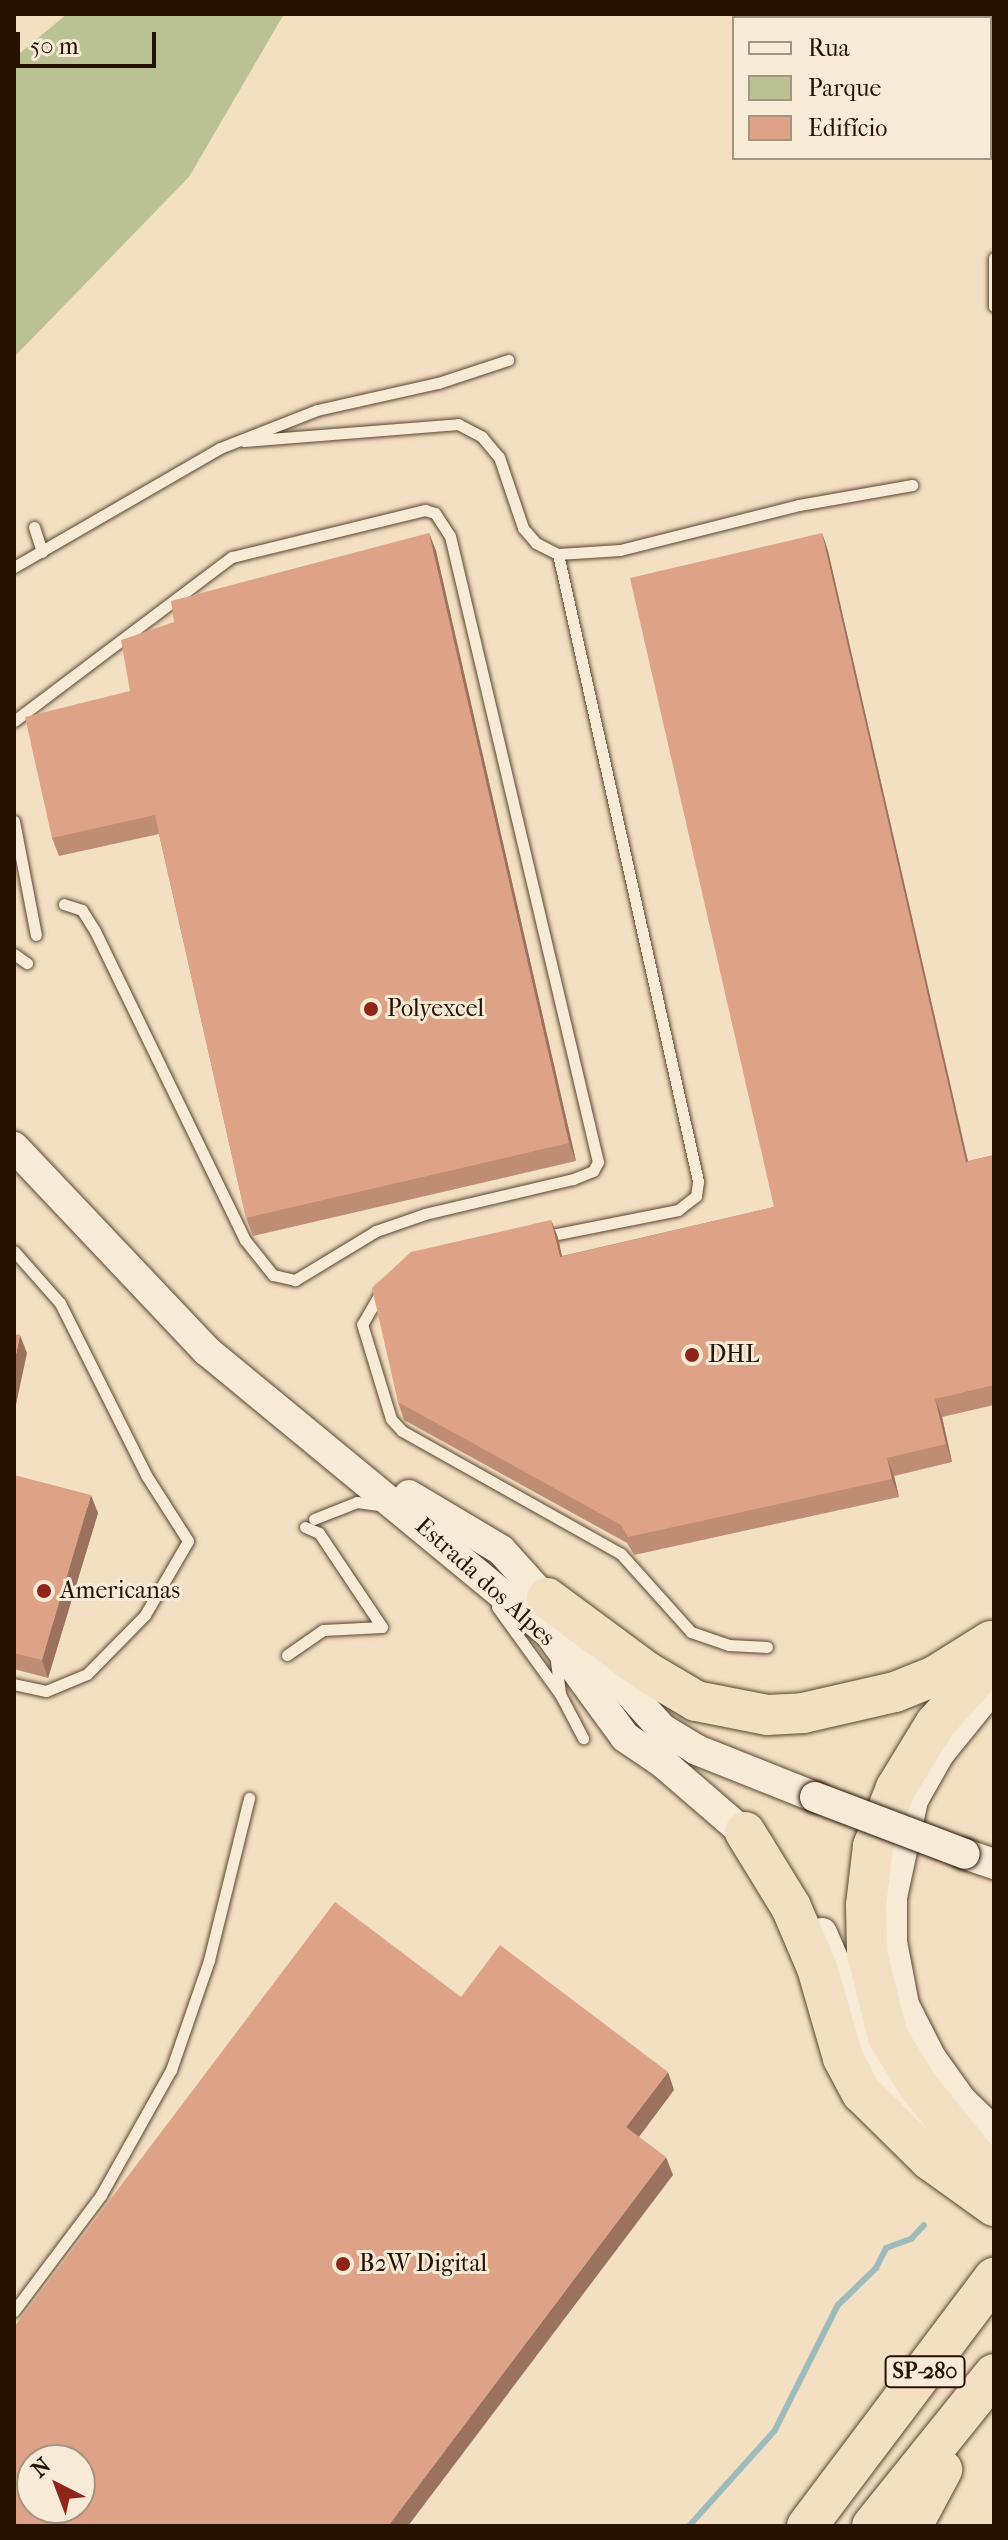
<!DOCTYPE html>
<html>
<head>
<meta charset="utf-8">
<style>
	body { margin:0 }
	#map { position:relative; width:1008px; height:2540px; overflow:hidden; background:#f3dfc1; font-family:"IM FELL French Canon",serif }
	div>[style] { position:absolute }
	.green>* { inset:0; background:#bac293 }
	.stream>* { height:6px; margin:-3px; padding:0 3px; transform-origin:3px; border-radius:3px; background:#9dbbba }
	.roads { filter:drop-shadow(0 0 2px #594530) drop-shadow(0 0 2px #594530) }
	.lane>* { height:11px; margin:-5.5px; padding:0 5.5px; transform-origin:5.5px; border-radius:5.5px; background:#f7ead7 }
	.secondary>* { height:30px; margin:-15px; padding:0 15px; transform-origin:15px; border-radius:15px; background:#f7ead7 }
	.highway>* { height:40px; margin:-20px; padding:0 20px; transform-origin:20px; border-radius:20px; background:#f3dfc1 }
	.bridges { filter:drop-shadow(0 0 2px #261200) drop-shadow(0 0 2px #261200) }
	.secondary-bridge>* { height:30px; margin:-15px; padding:0 15px; transform-origin:15px; border-radius:15px; background:#f7ead7 }
	.wall>* { inset:0; background:#bf8c74 }
	.shaded-wall>* { inset:0; background:#9b725e }
	.building>* { inset:0; background:#dea387 }
	.dots>* { width:22px; height:22px; translate:-50% -50%; box-sizing:border-box; border:4px solid #f7ead7; border-radius:50% }
	span { translate:-50% -50%; white-space:nowrap; text-align:center; line-height:1.15; -webkit-text-stroke:6px #f7ead7; paint-order:stroke }
	.shield-label span { padding:2px 6px; background:#f7ead7; border:2px solid; border-radius:6px; -webkit-text-stroke-width:0 }
	.shield-label { font-size:22px; color:#261200; font-weight:700 }
	.poi-label { font-size:24px; color:#261200 }
	.left { translate:0 -50%; text-align:left }
	.street-label { font-size:24px; color:#261200 }
	.frame { position:absolute; inset:0; border:16px solid #261200; pointer-events:none }
	.legend { position:absolute; left:732px; top:16px; width:260px; height:144px; box-sizing:border-box; background:#f7ead7; border:2px solid #a39481; margin:0; padding:10px 14px; list-style:none; font-size:24px; color:#261200 }
	.legend li { display:flex; align-items:center; gap:16px; height:40px }
	.legend b { width:40px; border:2px solid #a39481 }
	.north { position:absolute; left:16px; top:2444px; width:80px; height:80px; box-sizing:border-box; background:#f7ead7; border:2px solid #a39481; border-radius:50%; rotate:318deg; font-size:22px; font-weight:700; line-height:32px; text-align:center; color:#261200 }
	.north::after { content:''; display:block; margin:auto; width:28px; height:36px; background:#8f2418; clip-path:polygon(50% 0,100% 100%,50% 72%,0 100%) }
	.scale { position:absolute; left:16px; top:32px; width:140px; height:36px; box-sizing:border-box; border:4px solid #261200; border-top:0; padding-left:10px; font-size:24px; line-height:28px; white-space:nowrap; color:#261200; -webkit-text-stroke:6px #f7ead7; paint-order:stroke }
</style>
</head>
<body>
<div id="map">
	<div class="green">
		<i style="clip-path:polygon(67px 14px,284px 14px,189px 177px,14px 357px,14px 58px)"></i>
	</div>
	<div class="stream">
		<i style="left:689px;top:2526px;width:129px;rotate:-48.1deg"></i>
		<i style="left:775px;top:2430px;width:140px;rotate:-63.3deg"></i>
		<i style="left:838px;top:2305px;width:53px;rotate:-44.2deg"></i>
		<i style="left:876px;top:2268px;width:22px;rotate:-63deg"></i>
		<i style="left:886px;top:2248px;width:27px;rotate:-20deg"></i>
		<i style="left:911px;top:2239px;width:19px;rotate:-47deg"></i>
	</div>
	<div class="roads">
		<div class="lane">
			<i style="left:994px;top:258px;width:48px;rotate:90deg"></i>
			<i style="left:244px;top:441px;width:215px;rotate:-4.5deg"></i>
			<i style="left:458px;top:424px;width:27px;rotate:28deg"></i>
			<i style="left:482px;top:437px;width:26px;rotate:50deg"></i>
			<i style="left:499px;top:457px;width:75px;rotate:71.3deg"></i>
			<i style="left:523px;top:528px;width:20px;rotate:49deg"></i>
			<i style="left:536px;top:543px;width:25px;rotate:27deg"></i>
			<i style="left:558px;top:554px;width:62px;rotate:-3.7deg"></i>
			<i style="left:620px;top:550px;width:185px;rotate:-14.1deg"></i>
			<i style="left:799px;top:505px;width:115px;rotate:-10deg"></i>
			<i style="left:34px;top:527px;width:26px;rotate:72deg"></i>
			<i style="left:14px;top:567px;width:238px;rotate:-30deg"></i>
			<i style="left:220px;top:448px;width:104px;rotate:-21.4deg"></i>
			<i style="left:317px;top:410px;width:124px;rotate:-12.6deg"></i>
			<i style="left:438px;top:383px;width:74px;rotate:-18.2deg"></i>
			<i style="left:14px;top:721px;width:273px;rotate:-37deg"></i>
			<i style="left:232px;top:557px;width:199px;rotate:-13.7deg"></i>
			<i style="left:425px;top:510px;width:10px;rotate:17deg"></i>
			<i style="left:435px;top:513px;width:27px;rotate:57deg"></i>
			<i style="left:450px;top:536px;width:643px;rotate:76.7deg"></i>
			<i style="left:598px;top:1162px;width:10px;rotate:119deg"></i>
			<i style="left:593px;top:1171px;width:22px;rotate:158deg"></i>
			<i style="left:573px;top:1179px;width:152px;rotate:166.7deg"></i>
			<i style="left:425px;top:1214px;width:52px;rotate:160.9deg"></i>
			<i style="left:376px;top:1231px;width:95px;rotate:148.8deg"></i>
			<i style="left:295px;top:1280px;width:23px;rotate:-167deg"></i>
			<i style="left:273px;top:1275px;width:45px;rotate:-128.7deg"></i>
			<i style="left:245px;top:1240px;width:343px;rotate:-115.9deg"></i>
			<i style="left:95px;top:931px;width:25px;rotate:-122deg"></i>
			<i style="left:82px;top:910px;width:19px;rotate:-162deg"></i>
			<i style="left:14px;top:821px;width:116px;rotate:79.1deg"></i>
			<i style="left:14px;top:954px;width:16px;rotate:35deg"></i>
			<i style="left:542px;top:1237px;width:139px;rotate:-11.2deg"></i>
			<i style="left:678px;top:1210px;width:23px;rotate:-38deg"></i>
			<i style="left:696px;top:1196px;width:15px;rotate:-82deg"></i>
			<i style="left:698px;top:1181px;width:642px;rotate:-102.59deg"></i>
			<i style="left:14px;top:1251px;width:69px;rotate:48.5deg"></i>
			<i style="left:60px;top:1303px;width:192px;rotate:63.4deg"></i>
			<i style="left:146px;top:1475px;width:78px;rotate:57.5deg"></i>
			<i style="left:188px;top:1541px;width:86px;rotate:120.2deg"></i>
			<i style="left:145px;top:1615px;width:83px;rotate:134.5deg"></i>
			<i style="left:87px;top:1674px;width:44px;rotate:157.5deg"></i>
			<i style="left:46px;top:1691px;width:33px;rotate:-168deg"></i>
			<i style="left:382px;top:1290px;width:39px;rotate:120deg"></i>
			<i style="left:362px;top:1324px;width:99px;rotate:73deg"></i>
			<i style="left:391px;top:1419px;width:16px;rotate:47deg"></i>
			<i style="left:402px;top:1431px;width:251px;rotate:29.3deg"></i>
			<i style="left:621px;top:1554px;width:105px;rotate:48.1deg"></i>
			<i style="left:691px;top:1632px;width:40px;rotate:18.9deg"></i>
			<i style="left:729px;top:1645px;width:38px;rotate:3deg"></i>
			<i style="left:314px;top:1519px;width:46px;rotate:-21.6deg"></i>
			<i style="left:357px;top:1502px;width:22px;rotate:8deg"></i>
			<i style="left:305px;top:1527px;width:15px;rotate:23deg"></i>
			<i style="left:319px;top:1533px;width:113px;rotate:56.2deg"></i>
			<i style="left:497px;top:1607px;width:107px;rotate:54.1deg"></i>
			<i style="left:287px;top:1655px;width:44px;rotate:-34.8deg"></i>
			<i style="left:323px;top:1630px;width:59px;rotate:-2.9deg"></i>
			<i style="left:556px;top:1661px;width:33px;rotate:83deg"></i>
			<i style="left:560px;top:1694px;width:50px;rotate:62.4deg"></i>
			<i style="left:14px;top:2311px;width:145px;rotate:-53.1deg"></i>
			<i style="left:101px;top:2195px;width:143px;rotate:-60.8deg"></i>
			<i style="left:171px;top:2070px;width:116px;rotate:-70.9deg"></i>
			<i style="left:209px;top:1960px;width:167px;rotate:-76.1deg"></i>
		</div>
		<div class="secondary">
			<i style="left:14px;top:1147px;width:281px;rotate:46.6deg"></i>
			<i style="left:207px;top:1351px;width:443px;rotate:39.5deg"></i>
			<i style="left:549px;top:1633px;width:129px;rotate:53.8deg"></i>
			<i style="left:625px;top:1737px;width:46px;rotate:34.4deg"></i>
			<i style="left:663px;top:1763px;width:127px;rotate:40.8deg"></i>
			<i style="left:409px;top:1495px;width:107px;rotate:30.9deg"></i>
			<i style="left:501px;top:1550px;width:239px;rotate:48deg"></i>
			<i style="left:661px;top:1728px;width:42px;rotate:31.4deg"></i>
			<i style="left:697px;top:1750px;width:127px;rotate:21.7deg"></i>
			<i style="left:994px;top:1686px;width:87px;rotate:129deg"></i>
			<i style="left:939px;top:1754px;width:53px;rotate:119.5deg"></i>
			<i style="left:913px;top:1800px;width:99px;rotate:102.2deg"></i>
			<i style="left:892px;top:1897px;width:45px;rotate:90deg"></i>
			<i style="left:892px;top:1942px;width:64px;rotate:79.2deg"></i>
			<i style="left:904px;top:2005px;width:59px;rotate:63deg"></i>
			<i style="left:931px;top:2058px;width:52px;rotate:54.5deg"></i>
			<i style="left:961px;top:2100px;width:46px;rotate:44.1deg"></i>
			<i style="left:965px;top:1854px;width:31px;rotate:19deg"></i>
			<i style="left:822px;top:1933px;width:159px;rotate:66.7deg"></i>
			<i style="left:885px;top:2079px;width:44px;rotate:52.4deg"></i>
			<i style="left:912px;top:2114px;width:56px;rotate:39.9deg"></i>
		</div>
		<div class="highway">
			<i style="left:547px;top:1598px;width:124px;rotate:36.5deg"></i>
			<i style="left:647px;top:1672px;width:57px;rotate:30.6deg"></i>
			<i style="left:696px;top:1701px;width:72px;rotate:11.2deg"></i>
			<i style="left:767px;top:1715px;width:36px;rotate:-3deg"></i>
			<i style="left:803px;top:1713px;width:94px;rotate:-12.9deg"></i>
			<i style="left:895px;top:1692px;width:43px;rotate:-21.8deg"></i>
			<i style="left:935px;top:1676px;width:66px;rotate:-32deg"></i>
			<i style="left:745px;top:1832px;width:88px;rotate:58.5deg"></i>
			<i style="left:791px;top:1907px;width:66px;rotate:66.9deg"></i>
			<i style="left:817px;top:1968px;width:94px;rotate:73.9deg"></i>
			<i style="left:843px;top:2058px;width:40px;rotate:62deg"></i>
			<i style="left:862px;top:2093px;width:95px;rotate:44.6deg"></i>
			<i style="left:930px;top:2160px;width:79px;rotate:35.7deg"></i>
			<i style="left:985px;top:2169px;width:105px;rotate:-128.8deg"></i>
			<i style="left:919px;top:2087px;width:59px;rotate:-121.8deg"></i>
			<i style="left:888px;top:2037px;width:87px;rotate:-104deg"></i>
			<i style="left:867px;top:1953px;width:48px;rotate:-91.2deg"></i>
			<i style="left:866px;top:1905px;width:59px;rotate:-83.2deg"></i>
			<i style="left:873px;top:1846px;width:62px;rotate:-68.4deg"></i>
			<i style="left:896px;top:1788px;width:75px;rotate:-58.6deg"></i>
			<i style="left:935px;top:1724px;width:89px;rotate:-48.2deg"></i>
			<i style="left:807px;top:2526px;width:311px;rotate:-53deg"></i>
			<i style="left:872px;top:2526px;width:195px;rotate:-51.2deg"></i>
			<i style="left:912px;top:2526px;width:64px;rotate:-61.8deg"></i>
		</div>
	</div>
	<div class="bridges">
		<div class="secondary-bridge">
			<i style="left:815px;top:1797px;width:160px;rotate:20.8deg"></i>
		</div>
	</div>
	<div class="wall">
		<i style="clip-path:polygon(960px 14px,994px 14px,994px 24px,990px 26px,990px 18px,962px 18px)"></i>
		<i style="clip-path:polygon(429px 533px,436px 551px,576px 1161px,253px 1236px,246px 1218px,159px 834px,59px 856px,52px 838px,130px 691px)"></i>
		<i style="clip-path:polygon(822px 533px,828px 551px,968px 1161px,994px 1155px,994px 1405px,942px 1417px,952px 1462px,894px 1476px,899px 1497px,634px 1555px,627px 1543px,404px 1420px,398px 1402px,551px 1220px,558px 1238px,562px 1256px,774px 1207px)"></i>
		<i style="clip-path:polygon(14px 1475px,98px 1513px,48px 1678px,14px 1669px)"></i>
	</div>
	<div class="shaded-wall">
		<i style="clip-path:polygon(429px 533px,436px 551px,576px 1161px,569px 1143px)"></i>
		<i style="clip-path:polygon(822px 533px,828px 551px,972px 1180px,966px 1162px)"></i>
		<i style="clip-path:polygon(551px 1220px,558px 1238px,566px 1275px,560px 1257px)"></i>
		<i style="clip-path:polygon(20px 1335px,27px 1353px,14px 1414px,14px 1364px)"></i>
		<i style="clip-path:polygon(935px 1399px,942px 1417px,952px 1462px,946px 1444px)"></i>
		<i style="clip-path:polygon(887px 1458px,894px 1476px,899px 1497px,892px 1479px)"></i>
		<i style="clip-path:polygon(91px 1495px,98px 1513px,48px 1678px,42px 1660px)"></i>
		<i style="clip-path:polygon(668px 2072px,674px 2090px,633px 2145px,626px 2127px)"></i>
		<i style="clip-path:polygon(666px 2157px,673px 2175px,408px 2526px,388px 2526px)"></i>
	</div>
	<div class="building">
		<i style="clip-path:polygon(429px 533px,569px 1143px,246px 1218px,155px 815px,52px 838px,25px 717px,130px 691px,121px 640px,174px 622px,171px 601px)"></i>
		<i style="clip-path:polygon(822px 533px,966px 1162px,994px 1155px,994px 1385px,935px 1399px,946px 1444px,887px 1458px,892px 1479px,628px 1537px,621px 1525px,398px 1402px,372px 1288px,411px 1252px,551px 1220px,560px 1257px,774px 1207px,630px 578px)"></i>
		<i style="clip-path:polygon(14px 1334px,20px 1335px,14px 1364px)"></i>
		<i style="clip-path:polygon(14px 1475px,91px 1495px,42px 1660px,14px 1653px)"></i>
		<i style="clip-path:polygon(evenodd,335px 1902px,461px 1997px,500px 1945px,668px 2072px,626px 2127px,666px 2157px,388px 2526px,14px 2526px,14px 2327px,335px 1902px,32px 2460px,80px 2460px,80px 2508px,32px 2508px,32px 2460px)"></i>
	</div>
	<div class="dots">
		<i style="left:371px;top:1009px;background:#8f2418"></i>
		<i style="left:692px;top:1355px;background:#8f2418"></i>
		<i style="left:44px;top:1591px;background:#8f2418"></i>
		<i style="left:343px;top:2264px;background:#8f2418"></i>
	</div>
	<div class="shield-label">
		<span style="left:925px;top:2372px">SP-280</span>
	</div>
	<div class="poi-label">
		<span class="left" style="left:387px;top:1009px">Polyexcel</span>
		<span class="left" style="left:708px;top:1355px">DHL</span>
		<span class="left" style="left:60px;top:1591px">Americanas</span>
		<span class="left" style="left:359px;top:2264px">B2W Digital</span>
	</div>
	<div class="street-label">
		<span style="left:485px;top:1582px;rotate:42deg">Estrada dos Alpes</span>
	</div>
	<div class="frame"></div>
	<ul class="legend">
	<li><b style="height:10px;background:#f7ead7"></b>Rua</li>
	<li><b style="height:22px;background:#bac293"></b>Parque</li>
	<li><b style="height:22px;background:#dea387"></b>Edifício</li>
	</ul>
	<div class="north">N</div>
	<div class="scale">50 m</div>
</div>
</body>
</html>
